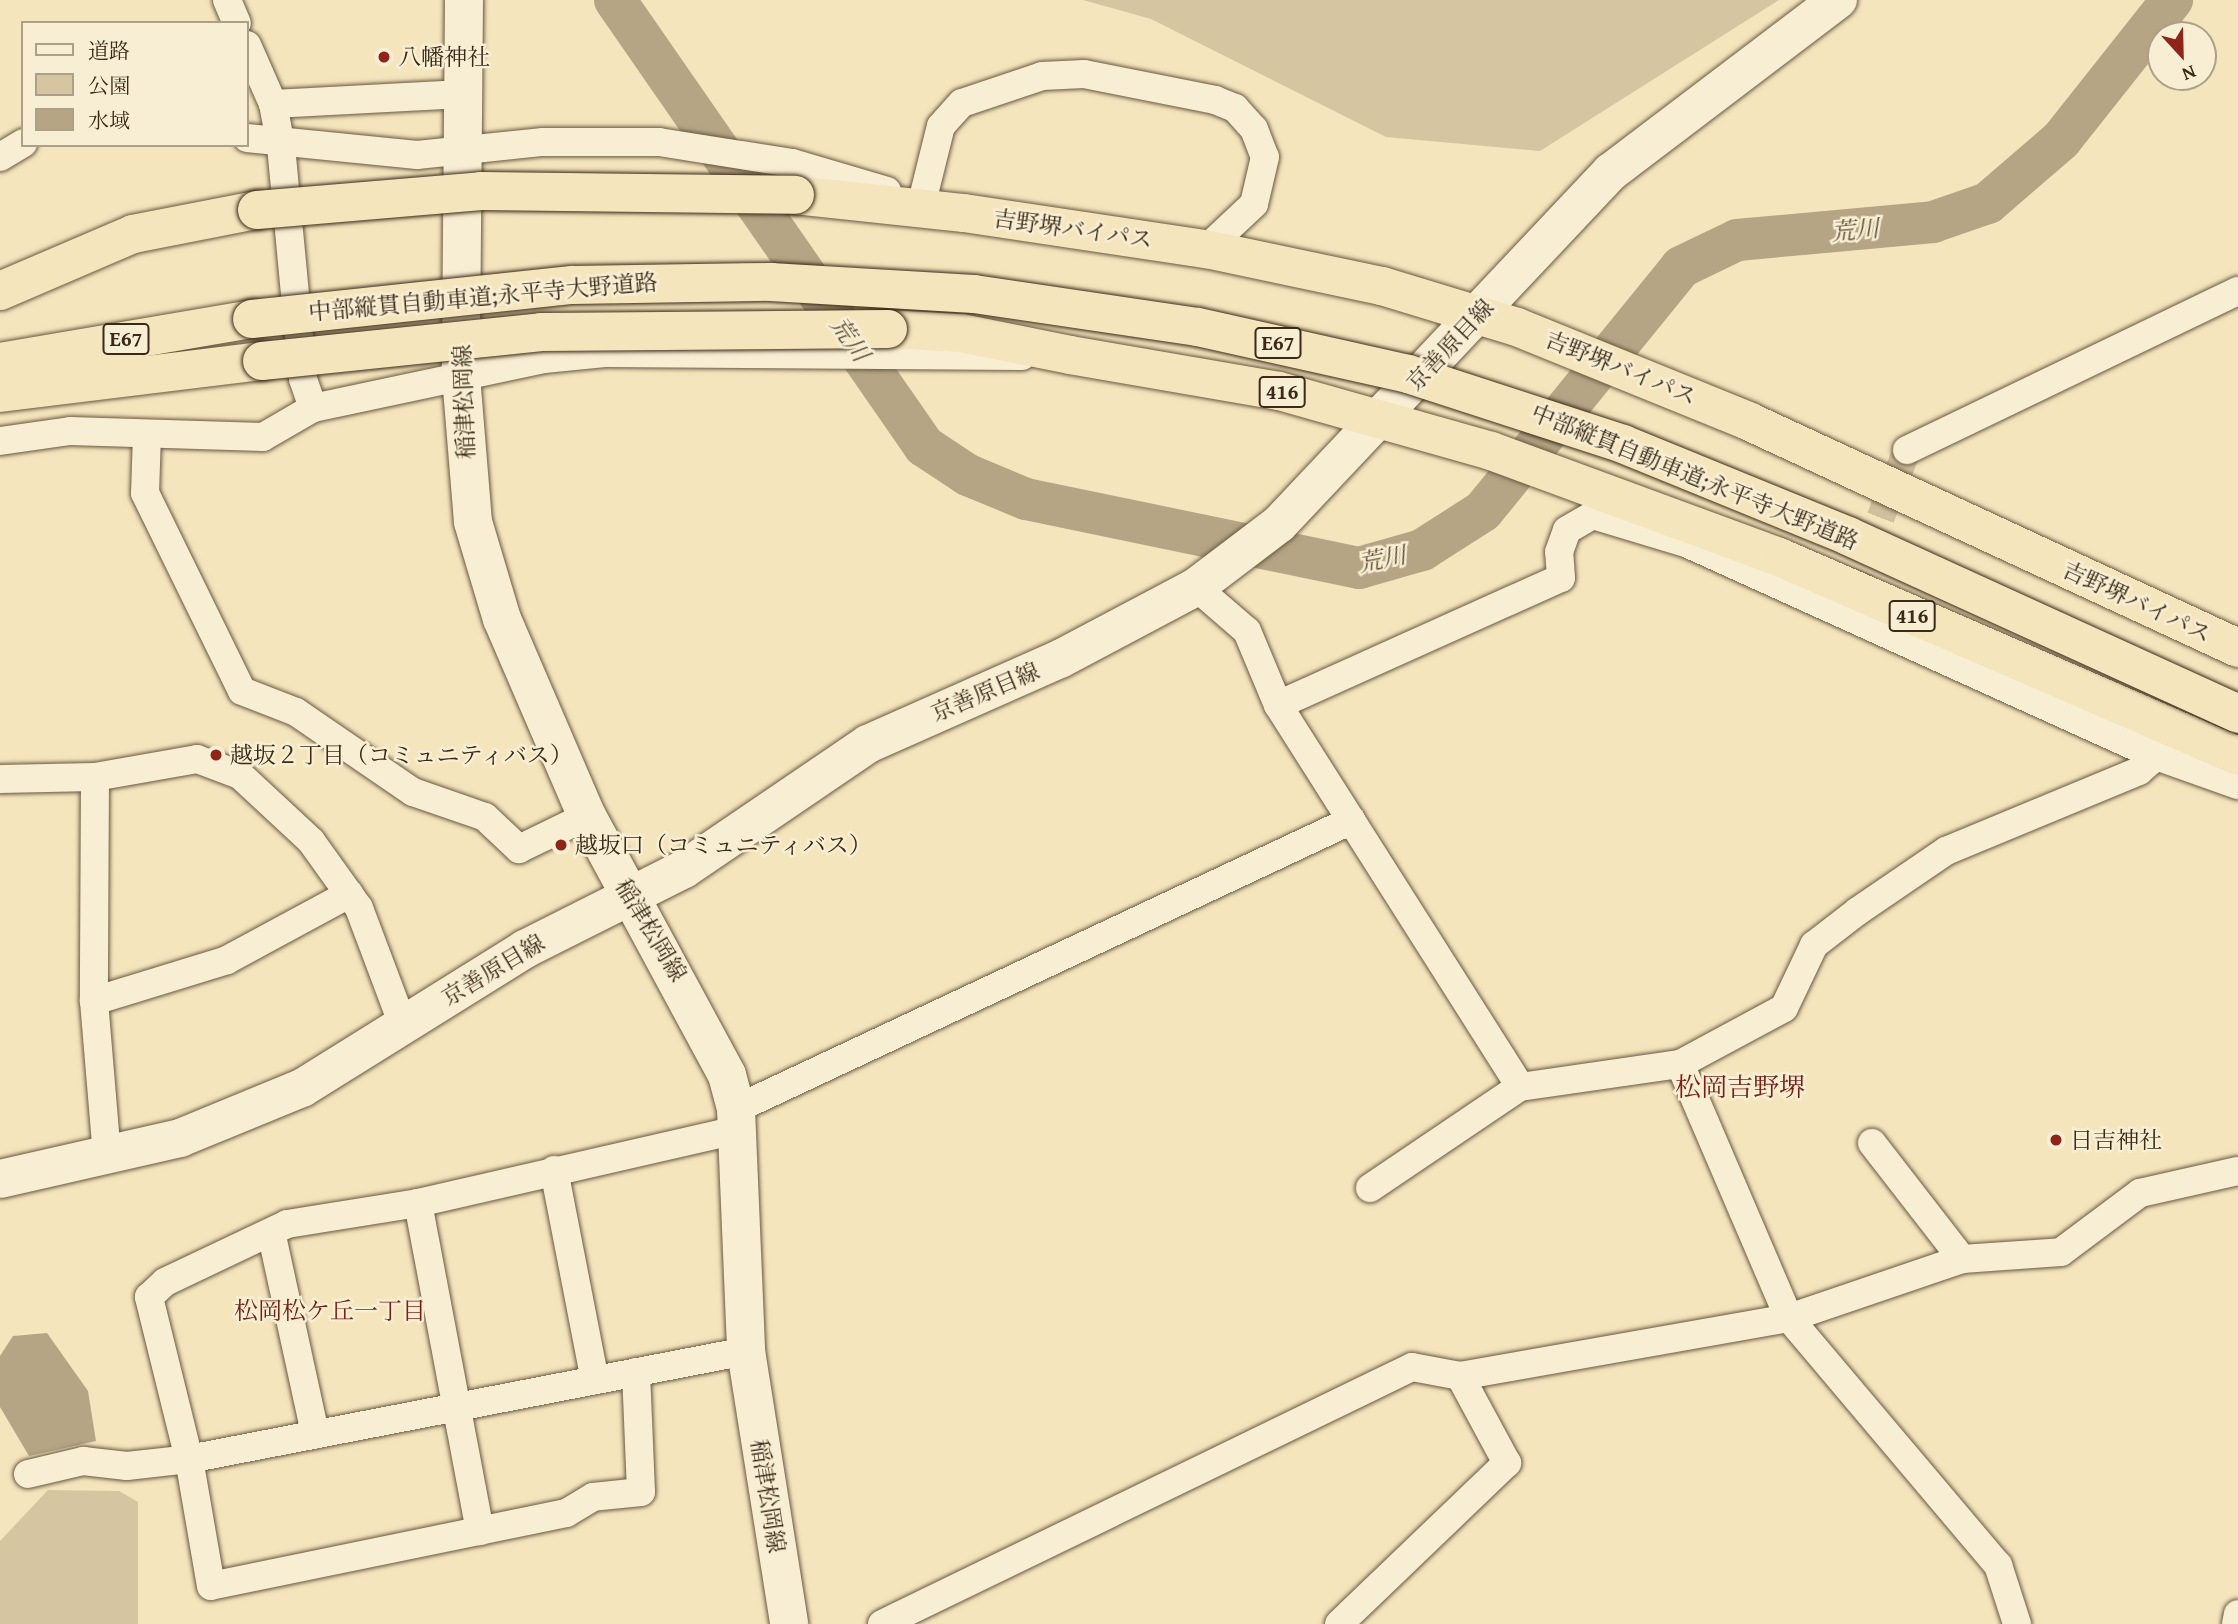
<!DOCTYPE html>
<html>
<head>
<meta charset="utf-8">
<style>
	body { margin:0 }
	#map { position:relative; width:2238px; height:1624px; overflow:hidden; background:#f5e5bd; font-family:"Gentium Book Plus","Noto Serif JP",serif }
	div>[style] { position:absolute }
	.green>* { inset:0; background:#d5c5a1 }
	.water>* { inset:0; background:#b5a585 }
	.river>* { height:42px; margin:-21px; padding:0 21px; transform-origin:21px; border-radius:21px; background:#b5a585 }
	.minor-tunnel>* { height:28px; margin-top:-14px; transform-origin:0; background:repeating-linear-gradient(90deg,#d0c09c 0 28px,transparent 0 42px) }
	.roads { filter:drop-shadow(0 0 2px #695940) drop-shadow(0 0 2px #695940) }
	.minor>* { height:28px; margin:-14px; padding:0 14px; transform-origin:14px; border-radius:14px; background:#f8eed4 }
	.secondary>* { height:38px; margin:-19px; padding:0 19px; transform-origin:19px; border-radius:19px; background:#f8eed4 }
	.trunk>* { height:38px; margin:-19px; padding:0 19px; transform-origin:19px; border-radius:19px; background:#f5e5bd }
	.motorway>* { height:38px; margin:-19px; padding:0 19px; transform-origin:19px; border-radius:19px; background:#f5e5bd }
	.bridges { filter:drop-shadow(0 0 2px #3a2a17) drop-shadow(0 0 2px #3a2a17) }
	.motorway-bridge>* { height:38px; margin:-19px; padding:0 19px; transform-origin:19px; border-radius:19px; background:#f5e5bd }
	.dots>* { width:19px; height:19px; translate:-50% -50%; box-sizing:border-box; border:4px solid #f8eed4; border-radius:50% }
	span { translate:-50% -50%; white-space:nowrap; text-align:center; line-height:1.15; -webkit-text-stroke:5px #f8eed4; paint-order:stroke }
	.shield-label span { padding:2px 5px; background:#f8eed4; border:2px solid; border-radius:5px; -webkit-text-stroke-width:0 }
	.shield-label { font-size:21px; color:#3a2a17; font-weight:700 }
	.poi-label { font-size:23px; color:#3a2a17 }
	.left { translate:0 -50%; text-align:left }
	.street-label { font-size:23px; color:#3a2a17 }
	.water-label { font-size:24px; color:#5f4f38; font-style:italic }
	.neighbourhood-label { font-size:24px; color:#7a1f14 }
	.quarter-label { font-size:26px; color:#7a1f14 }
	.legend { position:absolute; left:21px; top:21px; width:228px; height:126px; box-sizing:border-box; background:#f8eed4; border:2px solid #aca088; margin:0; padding:9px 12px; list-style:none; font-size:21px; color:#3a2a17 }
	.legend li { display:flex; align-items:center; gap:14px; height:35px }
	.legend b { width:35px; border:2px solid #aca088 }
	.north { position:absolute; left:2147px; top:21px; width:70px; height:70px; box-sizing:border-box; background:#f8eed4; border:2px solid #aca088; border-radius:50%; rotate:158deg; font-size:19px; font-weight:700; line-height:28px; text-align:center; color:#3a2a17 }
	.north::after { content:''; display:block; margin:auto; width:24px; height:32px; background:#8f2418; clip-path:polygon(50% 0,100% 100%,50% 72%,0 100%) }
</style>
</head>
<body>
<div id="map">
	<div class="green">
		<i style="clip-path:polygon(1083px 0,1779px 0,1540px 151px,1386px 137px,1151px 19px)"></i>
		<i style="clip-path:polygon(48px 1490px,119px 1491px,138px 1502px,138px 1624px,0 1624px,0 1541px)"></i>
	</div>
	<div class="water">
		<i style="clip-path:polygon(47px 1333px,88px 1391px,96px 1441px,29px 1456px,0 1407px,0 1356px,13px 1336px)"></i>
	</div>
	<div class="river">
		<i style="left:615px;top:0;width:543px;rotate:55.28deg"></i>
		<i style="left:924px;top:446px;width:53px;rotate:33.4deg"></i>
		<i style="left:968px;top:475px;width:63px;rotate:22.5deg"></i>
		<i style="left:1026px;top:499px;width:340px;rotate:11.7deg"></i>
		<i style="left:1359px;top:568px;width:66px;rotate:-15.9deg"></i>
		<i style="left:1422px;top:550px;width:72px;rotate:-32.6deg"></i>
		<i style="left:1483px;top:511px;width:314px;rotate:-50.9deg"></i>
		<i style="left:1681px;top:267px;width:62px;rotate:-25.7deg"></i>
		<i style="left:1737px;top:240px;width:197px;rotate:-5.2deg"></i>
		<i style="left:1933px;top:222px;width:58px;rotate:-19.1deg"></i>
		<i style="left:1988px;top:203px;width:96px;rotate:-40.8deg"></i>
		<i style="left:2061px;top:140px;width:179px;rotate:-51.6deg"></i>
	</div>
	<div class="minor-tunnel">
		<i style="left:1850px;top:596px;width:157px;rotate:-68.7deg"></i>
	</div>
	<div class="roads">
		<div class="minor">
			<i style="left:227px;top:0;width:25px;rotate:67deg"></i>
			<i style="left:247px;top:45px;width:64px;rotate:66.2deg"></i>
			<i style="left:273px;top:104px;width:43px;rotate:79.2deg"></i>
			<i style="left:281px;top:146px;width:234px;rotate:84.6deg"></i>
			<i style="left:303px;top:379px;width:31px;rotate:71deg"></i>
			<i style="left:273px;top:104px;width:190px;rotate:-3deg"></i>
			<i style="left:247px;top:138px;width:171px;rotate:5.7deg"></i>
			<i style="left:417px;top:155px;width:127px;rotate:-5.9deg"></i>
			<i style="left:543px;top:142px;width:116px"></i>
			<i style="left:659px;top:142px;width:135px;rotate:9deg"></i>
			<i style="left:792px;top:163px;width:99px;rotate:16.4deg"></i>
			<i style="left:0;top:157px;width:27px;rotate:-31deg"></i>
			<i style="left:923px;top:198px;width:74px;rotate:-76deg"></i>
			<i style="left:941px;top:126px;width:31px;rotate:-48deg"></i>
			<i style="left:962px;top:103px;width:84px;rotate:-18.6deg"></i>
			<i style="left:1042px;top:76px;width:42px;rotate:-2.7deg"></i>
			<i style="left:1084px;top:74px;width:134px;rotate:11.2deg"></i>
			<i style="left:1215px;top:100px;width:22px;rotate:22deg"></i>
			<i style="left:1235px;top:108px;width:28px;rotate:48deg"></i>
			<i style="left:1254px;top:129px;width:30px;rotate:69deg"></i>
			<i style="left:1265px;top:157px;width:48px;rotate:103.2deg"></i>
			<i style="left:1254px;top:204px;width:66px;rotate:136.8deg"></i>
			<i style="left:147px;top:434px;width:59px;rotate:91.9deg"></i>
			<i style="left:145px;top:493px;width:220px;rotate:63.9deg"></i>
			<i style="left:242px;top:691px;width:58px;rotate:21.3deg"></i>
			<i style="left:296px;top:712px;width:142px;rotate:34.4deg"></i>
			<i style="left:413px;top:792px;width:76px;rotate:19.1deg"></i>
			<i style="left:485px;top:817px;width:47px;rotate:43.3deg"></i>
			<i style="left:519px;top:849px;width:76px;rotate:-25.9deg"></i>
			<i style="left:0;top:441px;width:71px;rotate:-8.1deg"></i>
			<i style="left:70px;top:431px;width:193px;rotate:1.8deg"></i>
			<i style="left:263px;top:437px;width:58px;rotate:-30.1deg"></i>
			<i style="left:313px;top:408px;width:236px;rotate:-12deg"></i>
			<i style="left:544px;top:359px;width:61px;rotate:-5.6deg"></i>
			<i style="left:605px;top:353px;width:417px;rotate:0.4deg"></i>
			<i style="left:1907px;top:450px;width:367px;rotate:-25.7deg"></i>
			<i style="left:1196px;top:587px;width:67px;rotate:40.8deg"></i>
			<i style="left:1247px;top:631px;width:80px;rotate:67.3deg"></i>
			<i style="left:1278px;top:705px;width:452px;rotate:57.6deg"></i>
			<i style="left:1278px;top:705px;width:310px;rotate:-24.2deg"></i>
			<i style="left:1561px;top:578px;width:26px;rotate:-94deg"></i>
			<i style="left:1559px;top:552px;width:23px;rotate:-70deg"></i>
			<i style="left:1567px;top:530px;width:30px;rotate:-30deg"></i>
			<i style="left:1593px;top:515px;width:97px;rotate:16.8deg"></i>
			<i style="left:1686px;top:543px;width:516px;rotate:24.38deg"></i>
			<i style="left:2156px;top:756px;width:87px;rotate:19.5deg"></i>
			<i style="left:95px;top:777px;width:224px;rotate:90.3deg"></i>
			<i style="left:94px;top:1001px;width:157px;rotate:85.2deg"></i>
			<i style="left:0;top:779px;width:95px;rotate:-1.2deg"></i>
			<i style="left:95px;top:777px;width:104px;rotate:-10deg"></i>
			<i style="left:197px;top:759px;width:46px;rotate:20.4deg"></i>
			<i style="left:240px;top:775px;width:97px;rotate:42.9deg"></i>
			<i style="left:311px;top:841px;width:82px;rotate:54.4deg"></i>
			<i style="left:359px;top:908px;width:125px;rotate:69.4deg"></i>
			<i style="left:94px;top:1001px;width:139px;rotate:-17.1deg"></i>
			<i style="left:227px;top:960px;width:139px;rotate:-28.4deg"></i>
			<i style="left:1680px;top:1064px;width:276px;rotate:66.8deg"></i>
			<i style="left:1789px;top:1318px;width:324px;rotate:49.8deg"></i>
			<i style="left:1998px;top:1565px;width:62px;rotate:72.1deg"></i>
			<i style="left:736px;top:1109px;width:680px;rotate:-25.13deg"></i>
			<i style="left:1872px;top:1143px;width:147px;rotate:52.2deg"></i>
			<i style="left:554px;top:1170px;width:214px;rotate:79deg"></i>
			<i style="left:1370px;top:1188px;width:181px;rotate:-34deg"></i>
			<i style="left:1520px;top:1087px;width:162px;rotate:-8.2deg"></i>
			<i style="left:1680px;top:1064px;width:118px;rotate:-28.3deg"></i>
			<i style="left:1784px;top:1008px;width:70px;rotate:-64.5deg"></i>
			<i style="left:1814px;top:945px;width:56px;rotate:-37.7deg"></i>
			<i style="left:1858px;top:911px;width:107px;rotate:-34.3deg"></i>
			<i style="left:1946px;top:851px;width:209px;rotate:-22.5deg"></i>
			<i style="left:2139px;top:771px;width:23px;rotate:-41deg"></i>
			<i style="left:418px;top:1203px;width:334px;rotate:79.3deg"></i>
			<i style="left:272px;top:1236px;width:203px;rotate:77.7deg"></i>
			<i style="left:636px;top:1372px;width:120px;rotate:87.6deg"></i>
			<i style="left:641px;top:1492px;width:48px;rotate:174.1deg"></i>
			<i style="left:593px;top:1497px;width:31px;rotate:149deg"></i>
			<i style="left:566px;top:1513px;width:362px;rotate:168.4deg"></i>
			<i style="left:211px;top:1586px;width:129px;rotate:-99.8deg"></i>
			<i style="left:189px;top:1459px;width:167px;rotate:-103.9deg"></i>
			<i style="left:149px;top:1297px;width:22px;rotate:-43deg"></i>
			<i style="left:165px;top:1282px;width:135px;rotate:-25.4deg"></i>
			<i style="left:287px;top:1224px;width:133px;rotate:-9.1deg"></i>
			<i style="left:418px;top:1203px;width:327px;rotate:-12.9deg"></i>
			<i style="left:28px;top:1474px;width:57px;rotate:-13.3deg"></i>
			<i style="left:83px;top:1461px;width:44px;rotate:6.5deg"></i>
			<i style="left:127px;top:1466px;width:62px;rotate:-6.4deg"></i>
			<i style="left:189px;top:1459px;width:567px;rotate:-10.97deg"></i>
			<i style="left:882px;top:1624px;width:589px;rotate:-25.87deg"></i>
			<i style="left:1412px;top:1367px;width:49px;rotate:10.6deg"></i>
			<i style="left:1460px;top:1376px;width:334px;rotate:-10deg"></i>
			<i style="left:1789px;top:1318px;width:183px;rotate:-18.8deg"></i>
			<i style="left:1962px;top:1259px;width:99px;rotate:-4deg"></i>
			<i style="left:2061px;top:1252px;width:99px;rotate:-36.8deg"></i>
			<i style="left:2140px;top:1193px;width:100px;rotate:-12.7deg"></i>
			<i style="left:1339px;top:1624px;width:233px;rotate:-43.8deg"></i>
			<i style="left:1507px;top:1463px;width:99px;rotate:-118.4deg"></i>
			<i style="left:2236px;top:1624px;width:10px;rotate:-79deg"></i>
		</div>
		<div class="secondary">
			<i style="left:464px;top:0;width:376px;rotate:90.5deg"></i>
			<i style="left:461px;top:376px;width:146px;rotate:85.3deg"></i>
			<i style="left:473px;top:522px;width:101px;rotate:73.4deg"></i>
			<i style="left:502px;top:619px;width:215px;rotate:66.7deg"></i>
			<i style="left:587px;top:816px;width:294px;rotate:61.6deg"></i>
			<i style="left:727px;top:1075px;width:35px;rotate:75deg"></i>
			<i style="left:736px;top:1109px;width:242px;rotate:87.6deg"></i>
			<i style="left:746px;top:1351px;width:276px;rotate:81deg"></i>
			<i style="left:0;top:1179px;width:185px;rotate:-12.8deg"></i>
			<i style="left:180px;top:1138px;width:132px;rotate:-22.3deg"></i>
			<i style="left:302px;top:1088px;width:263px;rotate:-31.9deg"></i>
			<i style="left:525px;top:949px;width:178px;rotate:-26.7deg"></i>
			<i style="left:684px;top:869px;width:222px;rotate:-34.2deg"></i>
			<i style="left:868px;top:744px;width:210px;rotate:-23.9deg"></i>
			<i style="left:1060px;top:659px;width:154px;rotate:-27.9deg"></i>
			<i style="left:1196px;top:587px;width:104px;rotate:-37.2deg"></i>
			<i style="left:1279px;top:524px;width:484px;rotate:-46.7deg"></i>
			<i style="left:1611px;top:172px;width:285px;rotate:-37.2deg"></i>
		</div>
		<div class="trunk">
			<i style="left:964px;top:213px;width:245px;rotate:8.5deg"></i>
			<i style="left:1206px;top:249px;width:180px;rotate:11.9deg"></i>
			<i style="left:1382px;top:286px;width:141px;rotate:16.9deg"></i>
			<i style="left:1517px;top:327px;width:249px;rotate:22.1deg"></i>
			<i style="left:1748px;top:421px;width:540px;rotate:24.86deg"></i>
			<i style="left:1070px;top:355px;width:212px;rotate:9.8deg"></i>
			<i style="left:1279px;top:391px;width:220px;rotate:15.8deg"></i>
			<i style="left:1491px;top:451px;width:307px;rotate:20.2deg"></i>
			<i style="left:1779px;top:557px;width:500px;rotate:23.44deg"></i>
		</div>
		<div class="motorway">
			<i style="left:795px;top:195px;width:170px;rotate:6.1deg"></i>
			<i style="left:0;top:291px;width:145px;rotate:-23.2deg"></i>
			<i style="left:133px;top:234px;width:126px;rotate:-11deg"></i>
			<i style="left:888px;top:329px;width:73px;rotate:3.1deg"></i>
			<i style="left:961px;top:333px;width:111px;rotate:11.4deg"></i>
			<i style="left:0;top:362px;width:256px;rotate:-9.7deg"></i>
			<i style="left:0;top:393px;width:264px;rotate:-7deg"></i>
		</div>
	</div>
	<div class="bridges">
		<div class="motorway-bridge">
			<i style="left:257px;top:210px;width:225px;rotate:-4.8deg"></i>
			<i style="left:481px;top:191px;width:314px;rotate:0.7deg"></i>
			<i style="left:252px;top:319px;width:322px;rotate:-6.1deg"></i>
			<i style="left:572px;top:285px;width:199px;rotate:-0.9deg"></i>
			<i style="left:771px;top:282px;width:203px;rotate:3.4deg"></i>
			<i style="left:974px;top:294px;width:226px;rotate:8.4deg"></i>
			<i style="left:1198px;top:327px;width:215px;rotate:12.6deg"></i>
			<i style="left:1408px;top:374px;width:226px;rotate:18deg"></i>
			<i style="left:1623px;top:444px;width:243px;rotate:22.2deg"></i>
			<i style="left:1848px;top:536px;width:429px;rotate:24.5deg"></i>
			<i style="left:262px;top:361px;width:281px;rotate:-5.9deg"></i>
			<i style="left:541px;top:332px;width:347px;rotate:-0.5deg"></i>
		</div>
	</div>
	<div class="dots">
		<i style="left:384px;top:57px;background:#8f2418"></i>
		<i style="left:216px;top:755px;background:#8f2418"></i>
		<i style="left:561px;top:845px;background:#8f2418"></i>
		<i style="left:2056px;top:1140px;background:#8f2418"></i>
	</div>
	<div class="shield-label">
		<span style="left:126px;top:339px">E67</span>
		<span style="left:1278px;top:343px">E67</span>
		<span style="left:1282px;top:392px">416</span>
		<span style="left:1912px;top:616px">416</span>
	</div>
	<div class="poi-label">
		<span class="left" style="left:398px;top:57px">八幡神社</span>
		<span class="left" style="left:230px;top:755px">越坂２丁目（コミュニティバス）</span>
		<span class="left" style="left:575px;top:845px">越坂口（コミュニティバス）</span>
		<span class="left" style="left:2070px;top:1140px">日吉神社</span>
	</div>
	<div class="street-label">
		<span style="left:1073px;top:229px;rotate:8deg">吉野堺バイパス</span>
		<span style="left:483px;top:297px;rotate:-5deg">中部縦貫自動車道;永平寺大野道路</span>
		<span style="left:1450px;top:345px;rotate:-47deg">京善原目線</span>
		<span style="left:1621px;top:368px;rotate:22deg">吉野堺バイパス</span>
		<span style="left:464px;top:402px;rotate:-92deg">稲津松岡線</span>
		<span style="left:1695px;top:477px;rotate:22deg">中部縦貫自動車道;永平寺大野道路</span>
		<span style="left:2137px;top:602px;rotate:25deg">吉野堺バイパス</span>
		<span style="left:985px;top:692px;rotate:-23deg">京善原目線</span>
		<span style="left:651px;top:930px;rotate:59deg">稲津松岡線</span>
		<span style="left:493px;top:970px;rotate:-31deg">京善原目線</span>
		<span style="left:768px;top:1496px;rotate:81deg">稲津松岡線</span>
	</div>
	<div class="water-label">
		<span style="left:1855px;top:230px;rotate:-5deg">荒川</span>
		<span style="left:850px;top:339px;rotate:55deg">荒川</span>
		<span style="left:1382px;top:559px;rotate:-11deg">荒川</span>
	</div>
	<div class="neighbourhood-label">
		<span style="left:330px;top:1311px">松岡松ケ丘一丁目</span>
	</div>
	<div class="quarter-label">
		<span style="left:1740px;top:1087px">松岡吉野堺</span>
	</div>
	<ul class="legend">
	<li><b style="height:9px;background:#f8eed4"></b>道路</li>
	<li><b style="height:19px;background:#d5c5a1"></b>公園</li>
	<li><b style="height:19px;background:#b5a585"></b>水域</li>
	</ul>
	<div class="north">N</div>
</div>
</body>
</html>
